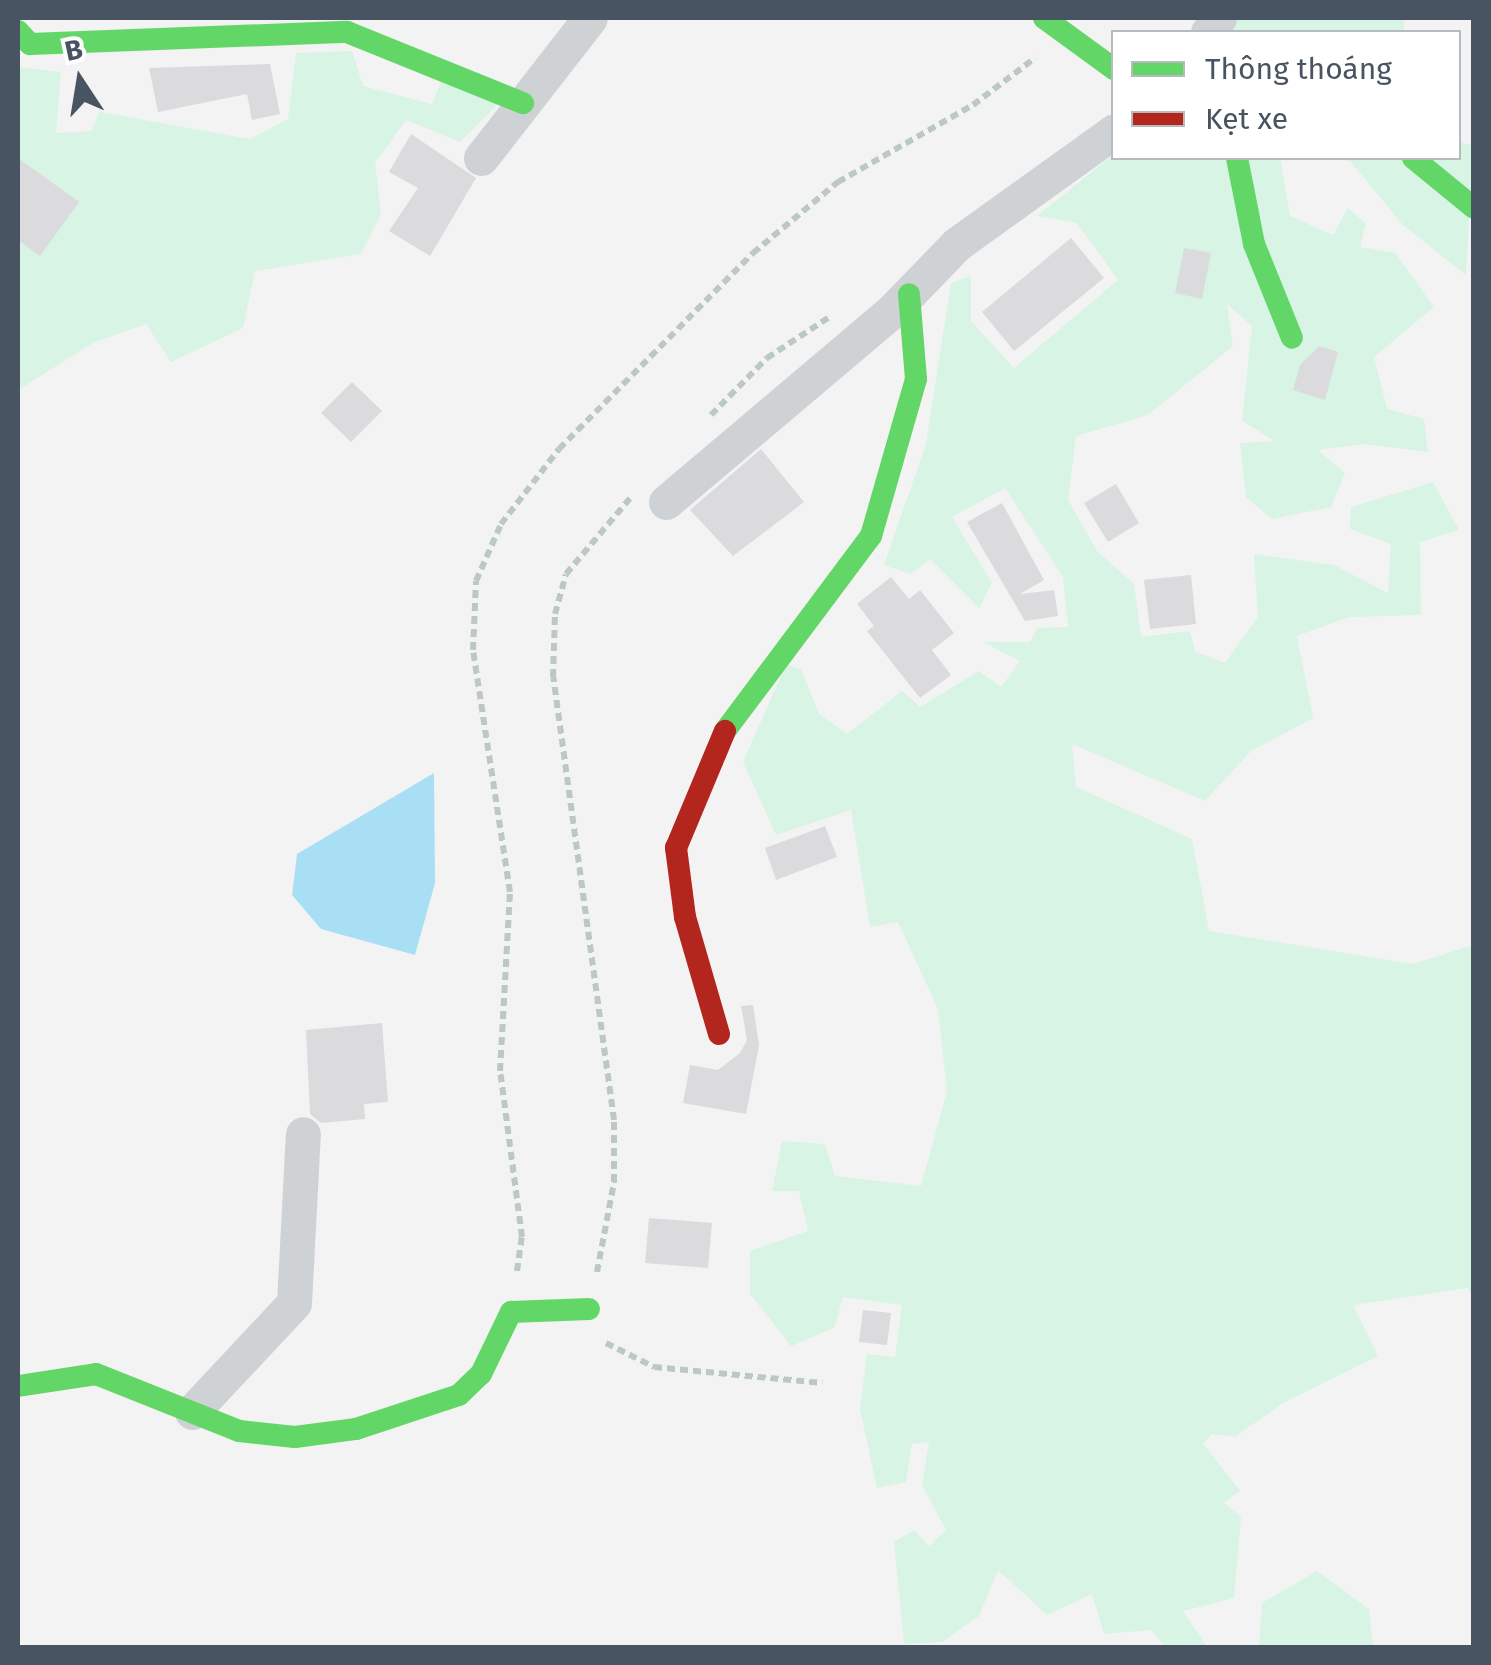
<!DOCTYPE html>
<html>
<head>
<meta charset="utf-8">
<style>
	body { margin:0 }
	#map { position:relative; width:1491px; height:1665px; overflow:hidden; background:#f4f3f3; font-family:"Fira Sans",sans-serif }
	div>[style] { position:absolute }
	.green>* { inset:0; background:#d7f4e4 }
	.water>* { inset:0; background:#a8dff4 }
	.building>* { inset:0; background:#dbdbdd }
	.path>* { height:6px; margin-top:-3px; transform-origin:0; background:repeating-linear-gradient(90deg,#bbc8c5 0 8px,transparent 0 13px) }
	.street>* { height:35px; margin:-17.5px; padding:0 17.5px; transform-origin:17.5px; border-radius:17.5px; background:#cfd2d4 }
	.fast>* { height:22px; margin:-11px; padding:0 11px; transform-origin:11px; border-radius:11px; background:#63d668 }
	.jam>* { height:22px; margin:-11px; padding:0 11px; transform-origin:11px; border-radius:11px; background:#b3261e }
	span { translate:-50% -50%; white-space:nowrap; text-align:center; line-height:1.15; -webkit-text-stroke:9px #fff; paint-order:stroke }
	.frame { position:absolute; inset:0; border:20px solid #485462; pointer-events:none }
	.legend { position:absolute; left:1111px; top:30px; width:350px; height:130px; box-sizing:border-box; background:#fff; border:2px solid #b6bbc0; margin:0; padding:12px 18px; list-style:none; font-size:30px; color:#485462 }
	.legend li { display:flex; align-items:center; gap:20px; height:50px }
	.legend b { width:50px; border:2px solid #b6bbc0 }
	.north { position:absolute; left:30px; top:30px; width:100px; height:100px; -webkit-text-stroke:8px #fff; paint-order:stroke; rotate:348deg; font-size:28px; font-weight:700; line-height:40px; text-align:center; color:#485462 }
	.north::after { content:''; display:block; margin:auto; width:35px; height:45px; background:#485462; clip-path:polygon(50% 0,100% 100%,50% 72%,0 100%) }
</style>
</head>
<body>
<div id="map">
	<div class="green">
		<i style="clip-path:polygon(1238px 18px,1405px 18px,1403px 32px,1227px 32px)"></i>
		<i style="clip-path:polygon(352px 51px,363px 86px,432px 104px,442px 80px,497px 105px,460px 142px,406px 120px,375px 163px,381px 214px,361px 254px,255px 271px,243px 328px,171px 362px,146px 324px,93px 343px,18px 390px,18px 67px,61px 72px,56px 133px,91px 131px,100px 112px,250px 139px,288px 119px,296px 53px)"></i>
		<i style="clip-path:polygon(1459px 142px,1473px 145px,1466px 275px,1403px 225px,1350px 161px,1331px 158px,1458px 158px)"></i>
		<i style="clip-path:polygon(1113px 155px,1280px 158px,1290px 216px,1333px 235px,1348px 208px,1366px 224px,1360px 247px,1395px 253px,1434px 307px,1374px 357px,1387px 409px,1424px 419px,1428px 452px,1364px 444px,1318px 450px,1345px 473px,1331px 507px,1272px 519px,1246px 497px,1240px 443px,1275px 441px,1242px 421px,1252px 326px,1227px 304px,1233px 346px,1148px 415px,1076px 436px,1068px 500px,1097px 551px,1134px 584px,1141px 637px,1190px 631px,1195px 651px,1225px 663px,1258px 617px,1254px 554px,1334px 565px,1388px 593px,1391px 544px,1350px 529px,1351px 507px,1433px 482px,1459px 530px,1420px 542px,1421px 615px,1349px 617px,1297px 636px,1313px 718px,1251px 751px,1205px 801px,1072px 744px,1076px 787px,1192px 839px,1209px 931px,1413px 964px,1473px 945px,1473px 1297px,1467px 1288px,1353px 1305px,1378px 1356px,1283px 1403px,1235px 1437px,1212px 1434px,1203px 1444px,1240px 1491px,1224px 1503px,1241px 1517px,1234px 1598px,1183px 1611px,1207px 1647px,1165px 1647px,1151px 1630px,1104px 1634px,1092px 1594px,1047px 1615px,998px 1570px,979px 1616px,942px 1642px,904px 1644px,894px 1542px,914px 1530px,929px 1546px,946px 1530px,922px 1485px,929px 1442px,912px 1444px,906px 1482px,877px 1488px,860px 1409px,867px 1354px,895px 1357px,902px 1305px,843px 1297px,834px 1328px,791px 1346px,750px 1294px,750px 1251px,808px 1231px,799px 1191px,772px 1191px,782px 1141px,825px 1144px,835px 1176px,921px 1186px,947px 1091px,938px 1009px,898px 922px,870px 927px,851px 810px,776px 835px,743px 762px,786px 665px,801px 669px,819px 714px,847px 734px,902px 691px,920px 707px,979px 671px,1001px 687px,1020px 661px,983px 642px,1030px 642px,1037px 628px,1068px 627px,1063px 577px,1005px 488px,952px 517px,992px 583px,979px 608px,930px 559px,910px 574px,884px 565px,926px 444px,951px 283px,971px 276px,971px 321px,1014px 368px,1118px 280px,1077px 223px,1037px 216px)"></i>
		<i style="clip-path:polygon(1317px 1571px,1369px 1609px,1373px 1647px,1259px 1647px,1262px 1603px)"></i>
	</div>
	<div class="water">
		<i style="clip-path:polygon(434px 773px,435px 883px,415px 955px,321px 929px,292px 895px,297px 854px)"></i>
	</div>
	<div class="building">
		<i style="clip-path:polygon(270px 64px,280px 114px,252px 120px,247px 94px,158px 112px,149px 68px)"></i>
		<i style="clip-path:polygon(411px 134px,476px 178px,430px 256px,389px 231px,418px 188px,389px 172px)"></i>
		<i style="clip-path:polygon(18px 158px,79px 202px,40px 256px,18px 240px)"></i>
		<i style="clip-path:polygon(1071px 238px,1104px 278px,1014px 351px,982px 312px)"></i>
		<i style="clip-path:polygon(1184px 248px,1211px 253px,1202px 299px,1175px 293px)"></i>
		<i style="clip-path:polygon(1319px 346px,1338px 352px,1325px 400px,1293px 390px,1300px 365px)"></i>
		<i style="clip-path:polygon(352px 382px,382px 411px,351px 442px,321px 413px)"></i>
		<i style="clip-path:polygon(761px 449px,804px 502px,733px 556px,690px 510px)"></i>
		<i style="clip-path:polygon(1116px 484px,1139px 523px,1108px 542px,1084px 503px)"></i>
		<i style="clip-path:polygon(1002px 503px,1044px 580px,1020px 594px,1054px 590px,1058px 616px,1025px 621px,967px 522px)"></i>
		<i style="clip-path:polygon(1191px 575px,1196px 624px,1150px 629px,1144px 580px)"></i>
		<i style="clip-path:polygon(891px 577px,909px 599px,920px 590px,954px 633px,932px 650px,951px 675px,920px 698px,867px 631px,874px 626px,857px 604px)"></i>
		<i style="clip-path:polygon(825px 826px,837px 857px,776px 880px,765px 848px)"></i>
		<i style="clip-path:polygon(753px 1005px,759px 1045px,746px 1114px,683px 1103px,690px 1065px,718px 1070px,740px 1053px,747px 1040px,741px 1006px)"></i>
		<i style="clip-path:polygon(382px 1023px,388px 1102px,364px 1104px,365px 1119px,321px 1123px,310px 1114px,306px 1030px)"></i>
		<i style="clip-path:polygon(649px 1218px,712px 1223px,708px 1268px,645px 1263px)"></i>
		<i style="clip-path:polygon(863px 1310px,891px 1313px,887px 1345px,859px 1342px)"></i>
	</div>
	<div class="path">
		<i style="left:711px;top:415px;width:80px;rotate:-45.5deg"></i>
		<i style="left:767px;top:358px;width:77px;rotate:-33.3deg"></i>
		<i style="left:517px;top:1271px;width:34px;rotate:-82deg"></i>
		<i style="left:522px;top:1237px;width:167px;rotate:-97.5deg"></i>
		<i style="left:500px;top:1071px;width:179px;rotate:-86.8deg"></i>
		<i style="left:510px;top:892px;width:245px;rotate:-98.7deg"></i>
		<i style="left:473px;top:650px;width:69px;rotate:-87.5deg"></i>
		<i style="left:476px;top:581px;width:62px;rotate:-66.3deg"></i>
		<i style="left:501px;top:524px;width:95px;rotate:-52.3deg"></i>
		<i style="left:559px;top:449px;width:276px;rotate:-45.3deg"></i>
		<i style="left:753px;top:253px;width:111px;rotate:-39.9deg"></i>
		<i style="left:838px;top:182px;width:155px;rotate:-29.7deg"></i>
		<i style="left:973px;top:105px;width:78px;rotate:-37.2deg"></i>
		<i style="left:597px;top:1272px;width:92px;rotate:-79.3deg"></i>
		<i style="left:614px;top:1182px;width:62px;rotate:-90deg"></i>
		<i style="left:614px;top:1120px;width:447px;rotate:-97.8deg"></i>
		<i style="left:553px;top:677px;width:63px;rotate:-88.2deg"></i>
		<i style="left:555px;top:614px;width:41px;rotate:-74.6deg"></i>
		<i style="left:566px;top:574px;width:102px;rotate:-49.8deg"></i>
		<i style="left:606px;top:1343px;width:54px;rotate:26.6deg"></i>
		<i style="left:654px;top:1367px;width:169px;rotate:5.4deg"></i>
	</div>
	<div class="street">
		<i style="left:1208px;top:32px;width:18px;rotate:-52deg"></i>
		<i style="left:481px;top:158px;width:177px;rotate:-52.1deg"></i>
		<i style="left:666px;top:502px;width:296px;rotate:-40.2deg"></i>
		<i style="left:892px;top:311px;width:93px;rotate:-45.9deg"></i>
		<i style="left:957px;top:244px;width:193px;rotate:-35.7deg"></i>
		<i style="left:192px;top:1412px;width:149px;rotate:-46.9deg"></i>
		<i style="left:294px;top:1303px;width:169px;rotate:-87deg"></i>
	</div>
	<div class="fast">
		<i style="left:1044px;top:18px;width:87px;rotate:36.1deg"></i>
		<i style="left:18px;top:31px;width:18px;rotate:47deg"></i>
		<i style="left:30px;top:44px;width:317px;rotate:-2.2deg"></i>
		<i style="left:347px;top:32px;width:190px;rotate:22deg"></i>
		<i style="left:1237px;top:158px;width:88px;rotate:78.8deg"></i>
		<i style="left:1254px;top:244px;width:101px;rotate:68deg"></i>
		<i style="left:1413px;top:158px;width:79px;rotate:39.3deg"></i>
		<i style="left:725px;top:731px;width:244px;rotate:-53.2deg"></i>
		<i style="left:871px;top:536px;width:163px;rotate:-74deg"></i>
		<i style="left:916px;top:379px;width:85px;rotate:-94.7deg"></i>
		<i style="left:18px;top:1386px;width:79px;rotate:-8.7deg"></i>
		<i style="left:96px;top:1374px;width:154px;rotate:21.7deg"></i>
		<i style="left:239px;top:1431px;width:56px;rotate:6.1deg"></i>
		<i style="left:295px;top:1437px;width:62px;rotate:-7.5deg"></i>
		<i style="left:356px;top:1429px;width:108px;rotate:-18.3deg"></i>
		<i style="left:459px;top:1395px;width:30px;rotate:-44deg"></i>
		<i style="left:481px;top:1374px;width:69px;rotate:-64.2deg"></i>
		<i style="left:511px;top:1312px;width:78px;rotate:-2.2deg"></i>
	</div>
	<div class="jam">
		<i style="left:719px;top:1034px;width:122px;rotate:-106.2deg"></i>
		<i style="left:685px;top:917px;width:70px;rotate:-97.4deg"></i>
		<i style="left:676px;top:848px;width:127px;rotate:-67.3deg"></i>
	</div>
	<div class="frame"></div>
	<ul class="legend">
	<li><b style="height:12px;background:#63d668"></b>Thông thoáng</li>
	<li><b style="height:12px;background:#b3261e"></b>Kẹt xe</li>
	</ul>
	<div class="north">B</div>
</div>
</body>
</html>
